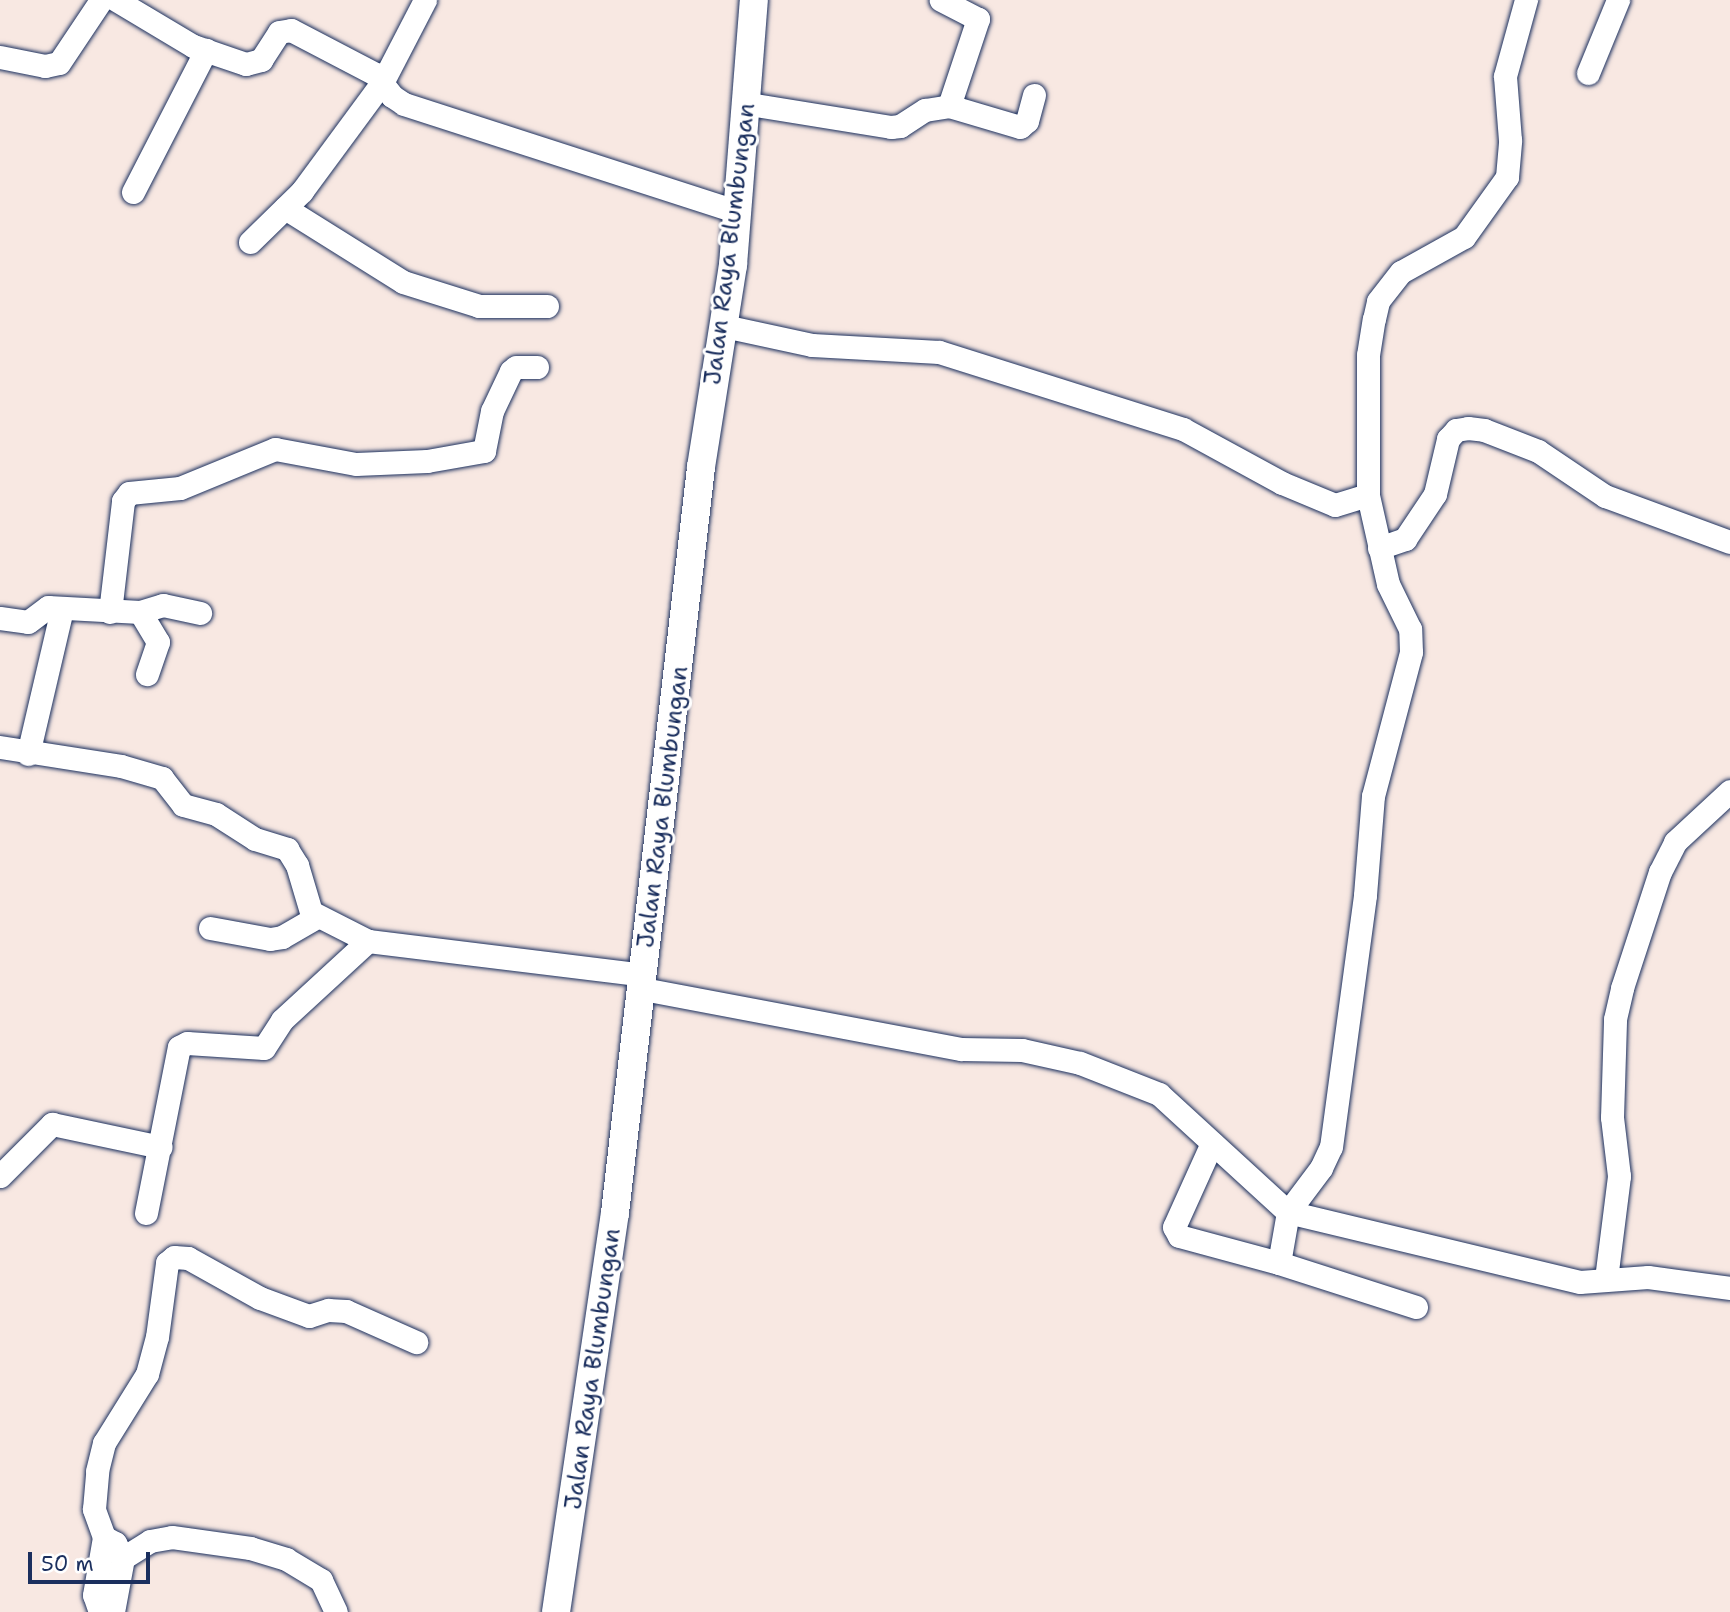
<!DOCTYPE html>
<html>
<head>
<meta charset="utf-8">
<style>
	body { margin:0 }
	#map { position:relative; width:1730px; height:1612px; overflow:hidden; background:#f8e8e2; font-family:"Shantell Sans",sans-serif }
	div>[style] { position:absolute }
	.roads { filter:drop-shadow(0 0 2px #1b2f5e) drop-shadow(0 0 2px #1b2f5e) }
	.minor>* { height:23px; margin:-11.5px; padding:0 11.5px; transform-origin:11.5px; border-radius:11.5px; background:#fff }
	.major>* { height:28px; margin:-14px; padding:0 14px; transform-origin:14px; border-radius:14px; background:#fff }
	span { translate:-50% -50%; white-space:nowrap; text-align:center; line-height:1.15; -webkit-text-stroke:6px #fff; paint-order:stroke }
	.street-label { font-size:24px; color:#1b2f5e }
	.scale { position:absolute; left:28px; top:1552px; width:122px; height:32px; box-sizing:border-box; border:4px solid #1b2f5e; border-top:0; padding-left:9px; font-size:21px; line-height:24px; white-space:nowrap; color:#1b2f5e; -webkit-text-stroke:5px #fff; paint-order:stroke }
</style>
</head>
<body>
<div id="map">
	<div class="roads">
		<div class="minor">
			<i style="left:116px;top:0;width:90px;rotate:30.9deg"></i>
			<i style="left:193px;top:46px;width:56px;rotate:18.8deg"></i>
			<i style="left:246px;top:64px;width:16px;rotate:-15deg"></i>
			<i style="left:261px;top:60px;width:33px;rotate:-57deg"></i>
			<i style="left:279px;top:32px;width:12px;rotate:-9deg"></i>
			<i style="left:291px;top:30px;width:95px;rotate:27.6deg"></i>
			<i style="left:375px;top:74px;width:28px;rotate:52deg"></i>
			<i style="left:392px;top:96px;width:14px;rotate:34deg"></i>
			<i style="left:404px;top:104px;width:348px;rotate:17.9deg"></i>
			<i style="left:0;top:57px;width:46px;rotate:11.3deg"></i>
			<i style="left:45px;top:66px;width:14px;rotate:-12deg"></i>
			<i style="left:59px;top:63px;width:76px;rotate:-56.3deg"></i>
			<i style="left:1588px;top:73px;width:79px;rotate:-67.7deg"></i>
			<i style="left:749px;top:104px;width:144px;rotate:9.2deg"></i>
			<i style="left:891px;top:127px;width:9px;rotate:-6deg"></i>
			<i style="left:900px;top:126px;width:30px;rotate:-33deg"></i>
			<i style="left:925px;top:110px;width:24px;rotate:-9deg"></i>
			<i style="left:949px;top:106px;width:92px;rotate:-71.6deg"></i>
			<i style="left:978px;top:19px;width:42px;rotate:-152.8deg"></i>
			<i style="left:949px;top:106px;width:74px;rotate:16.5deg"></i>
			<i style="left:1020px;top:127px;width:9px;rotate:-41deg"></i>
			<i style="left:1027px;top:121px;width:27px;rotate:-75deg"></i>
			<i style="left:133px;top:192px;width:160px;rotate:-62.8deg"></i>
			<i style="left:285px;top:208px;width:139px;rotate:32.1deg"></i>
			<i style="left:403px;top:282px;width:80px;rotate:17.5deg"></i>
			<i style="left:479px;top:306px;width:68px"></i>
			<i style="left:250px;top:242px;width:73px;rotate:-44.4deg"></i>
			<i style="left:302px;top:191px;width:137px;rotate:-53.6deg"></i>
			<i style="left:383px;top:81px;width:91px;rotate:-62.6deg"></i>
			<i style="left:724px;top:326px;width:90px;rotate:12.2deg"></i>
			<i style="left:812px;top:345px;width:127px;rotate:3.2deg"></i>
			<i style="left:939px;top:352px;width:256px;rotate:17.5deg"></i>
			<i style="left:1183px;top:429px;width:113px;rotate:28.6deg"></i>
			<i style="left:1282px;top:483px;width:57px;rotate:22.5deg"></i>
			<i style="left:1335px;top:505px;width:34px;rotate:-17deg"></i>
			<i style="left:1379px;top:548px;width:28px;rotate:-19deg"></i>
			<i style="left:1405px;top:539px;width:54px;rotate:-56.3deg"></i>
			<i style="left:1435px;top:494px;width:57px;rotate:-76.7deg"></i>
			<i style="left:1448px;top:439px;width:12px;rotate:-48deg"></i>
			<i style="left:1456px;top:430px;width:12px;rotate:-9deg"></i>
			<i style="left:1468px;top:428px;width:16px;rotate:7deg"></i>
			<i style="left:1484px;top:430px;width:58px;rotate:21.3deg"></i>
			<i style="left:1538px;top:451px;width:81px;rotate:33.9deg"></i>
			<i style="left:1605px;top:496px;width:133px;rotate:20.2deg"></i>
			<i style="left:110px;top:612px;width:112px;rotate:-83.3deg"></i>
			<i style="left:123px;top:501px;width:10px;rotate:-53deg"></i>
			<i style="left:129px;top:493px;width:51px;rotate:-5.6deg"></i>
			<i style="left:180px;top:488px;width:103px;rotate:-22.3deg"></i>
			<i style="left:275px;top:449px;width:82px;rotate:10.5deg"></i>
			<i style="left:356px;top:464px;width:71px;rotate:-2.4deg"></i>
			<i style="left:427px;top:461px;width:58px;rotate:-10deg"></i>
			<i style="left:484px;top:451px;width:41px;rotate:-78.7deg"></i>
			<i style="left:492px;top:411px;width:44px;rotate:-64.6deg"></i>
			<i style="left:511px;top:371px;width:6px;rotate:-39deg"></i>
			<i style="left:516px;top:367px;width:21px"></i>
			<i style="left:140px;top:612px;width:35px;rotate:59deg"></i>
			<i style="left:158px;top:642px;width:34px;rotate:109deg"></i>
			<i style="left:0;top:618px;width:28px;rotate:8deg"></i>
			<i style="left:28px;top:622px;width:25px;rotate:-37deg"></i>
			<i style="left:48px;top:607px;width:92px;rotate:3.1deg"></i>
			<i style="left:140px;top:612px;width:24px;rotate:-17deg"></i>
			<i style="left:163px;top:605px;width:38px;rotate:12deg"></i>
			<i style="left:0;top:747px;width:122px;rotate:8.9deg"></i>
			<i style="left:121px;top:766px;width:43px;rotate:16.3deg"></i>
			<i style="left:162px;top:778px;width:34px;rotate:52deg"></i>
			<i style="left:183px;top:805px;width:34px;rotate:15deg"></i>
			<i style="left:216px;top:814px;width:46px;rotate:32.7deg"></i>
			<i style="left:255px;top:839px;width:34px;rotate:17deg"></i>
			<i style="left:287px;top:849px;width:19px;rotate:58deg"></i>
			<i style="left:297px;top:865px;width:49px;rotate:73.4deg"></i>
			<i style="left:311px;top:912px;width:64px;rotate:27deg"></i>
			<i style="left:368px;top:941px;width:278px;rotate:7deg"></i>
			<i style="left:28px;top:754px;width:149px;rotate:-76.8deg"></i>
			<i style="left:210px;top:928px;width:61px;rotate:10.4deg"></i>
			<i style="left:270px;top:939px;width:12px;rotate:-9deg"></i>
			<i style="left:282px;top:937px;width:39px;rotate:-30deg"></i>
			<i style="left:643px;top:989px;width:324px;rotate:10.7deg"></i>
			<i style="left:961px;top:1049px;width:61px;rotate:0.9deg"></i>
			<i style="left:1022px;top:1050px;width:59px;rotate:12.6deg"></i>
			<i style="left:1080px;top:1063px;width:85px;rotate:21.4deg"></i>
			<i style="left:1159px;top:1094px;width:175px;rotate:42.5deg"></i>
			<i style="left:1288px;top:1212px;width:300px;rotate:13.5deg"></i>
			<i style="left:1580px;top:1282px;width:68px;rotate:-4.2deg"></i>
			<i style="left:1648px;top:1277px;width:83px;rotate:7.6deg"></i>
			<i style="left:1212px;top:1143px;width:92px;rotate:114.3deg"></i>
			<i style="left:1174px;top:1227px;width:10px;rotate:61deg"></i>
			<i style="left:1179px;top:1236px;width:104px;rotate:15.1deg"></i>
			<i style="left:0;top:1176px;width:74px;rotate:-45deg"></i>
			<i style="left:52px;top:1124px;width:111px;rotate:11.9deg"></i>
			<i style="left:146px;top:1213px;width:169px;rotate:-78.8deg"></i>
			<i style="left:179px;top:1047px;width:9px;rotate:-27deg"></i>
			<i style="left:187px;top:1043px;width:77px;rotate:3.7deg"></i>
			<i style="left:264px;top:1048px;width:33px;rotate:-57deg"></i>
			<i style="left:282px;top:1020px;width:117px;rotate:-42.6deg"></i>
			<i style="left:1606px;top:1279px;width:104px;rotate:-82.8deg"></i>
			<i style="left:1619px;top:1176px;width:59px;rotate:-96.8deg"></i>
			<i style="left:1612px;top:1117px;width:98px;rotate:-88.2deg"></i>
			<i style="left:1615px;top:1019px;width:32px;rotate:-77deg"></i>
			<i style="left:1622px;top:988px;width:122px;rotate:-71.9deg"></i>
			<i style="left:1660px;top:872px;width:34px;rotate:-63deg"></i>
			<i style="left:1675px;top:842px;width:75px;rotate:-42.8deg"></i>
			<i style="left:1416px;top:1307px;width:144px;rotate:-162.2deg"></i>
			<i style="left:1279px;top:1263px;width:52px;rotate:-80deg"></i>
			<i style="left:1288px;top:1212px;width:55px;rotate:-53.1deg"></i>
			<i style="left:1321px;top:1168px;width:23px;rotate:-65deg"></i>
			<i style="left:1331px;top:1147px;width:254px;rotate:-82.3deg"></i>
			<i style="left:1365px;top:895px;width:99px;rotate:-85.4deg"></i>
			<i style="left:1373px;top:796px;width:149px;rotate:-75.2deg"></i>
			<i style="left:1411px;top:652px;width:23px;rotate:-92deg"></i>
			<i style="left:1410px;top:629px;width:50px;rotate:-116.1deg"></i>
			<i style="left:1388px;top:584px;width:91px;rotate:-102.7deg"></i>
			<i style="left:1368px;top:495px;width:140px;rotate:-90deg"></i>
			<i style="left:1368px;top:355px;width:36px;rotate:-81deg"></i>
			<i style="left:1374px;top:319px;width:18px;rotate:-77deg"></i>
			<i style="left:1378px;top:301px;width:37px;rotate:-52deg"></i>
			<i style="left:1401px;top:272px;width:72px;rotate:-29.1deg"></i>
			<i style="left:1464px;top:237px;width:74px;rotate:-54.4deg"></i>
			<i style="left:1507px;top:177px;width:37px;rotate:-85deg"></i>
			<i style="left:1510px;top:140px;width:64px;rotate:-94.5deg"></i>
			<i style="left:1505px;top:76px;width:79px;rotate:-74.6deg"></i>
			<i style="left:104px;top:1537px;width:13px;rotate:29deg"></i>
			<i style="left:115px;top:1543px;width:17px;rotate:62deg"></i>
			<i style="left:123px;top:1558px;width:32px;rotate:-32deg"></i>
			<i style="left:150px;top:1541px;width:22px;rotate:-10deg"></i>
			<i style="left:172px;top:1537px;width:79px;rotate:8deg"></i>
			<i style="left:250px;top:1548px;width:38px;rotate:17deg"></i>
			<i style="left:286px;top:1559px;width:41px;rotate:31deg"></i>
			<i style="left:321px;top:1580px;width:35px;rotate:65deg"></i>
			<i style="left:100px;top:1612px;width:18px;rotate:-109deg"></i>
			<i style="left:94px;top:1595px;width:59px;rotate:-80.2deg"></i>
			<i style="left:104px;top:1537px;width:30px;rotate:-110deg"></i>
			<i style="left:94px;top:1509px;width:38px;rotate:-85deg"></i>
			<i style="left:97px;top:1471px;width:29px;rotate:-76deg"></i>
			<i style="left:104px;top:1443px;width:81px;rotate:-58.1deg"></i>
			<i style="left:147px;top:1374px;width:38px;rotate:-75deg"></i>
			<i style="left:157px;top:1337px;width:75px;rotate:-82.3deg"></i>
			<i style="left:167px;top:1263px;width:9px;rotate:-41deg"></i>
			<i style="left:174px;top:1257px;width:14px;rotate:4deg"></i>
			<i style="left:188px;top:1258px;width:82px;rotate:29.1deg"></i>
			<i style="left:260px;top:1298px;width:52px;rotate:20.2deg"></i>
			<i style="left:309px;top:1316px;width:20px;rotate:-18deg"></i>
			<i style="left:328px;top:1310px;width:18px;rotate:3deg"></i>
			<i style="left:346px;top:1311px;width:77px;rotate:23.9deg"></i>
			<i style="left:113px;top:1612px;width:55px;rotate:-79.5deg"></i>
		</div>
		<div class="major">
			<i style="left:556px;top:1612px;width:403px;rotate:-81.6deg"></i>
			<i style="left:615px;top:1213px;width:751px;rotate:-83.42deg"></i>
			<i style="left:701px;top:467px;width:205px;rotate:-81deg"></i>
			<i style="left:733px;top:265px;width:266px;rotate:-85.5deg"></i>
		</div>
	</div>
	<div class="street-label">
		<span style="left:730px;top:244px;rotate:-83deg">Jalan Raya Blumbungan</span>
		<span style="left:663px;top:807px;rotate:-83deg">Jalan Raya Blumbungan</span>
		<span style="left:593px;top:1369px;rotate:-82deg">Jalan Raya Blumbungan</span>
	</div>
	<div class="scale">50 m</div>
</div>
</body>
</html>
